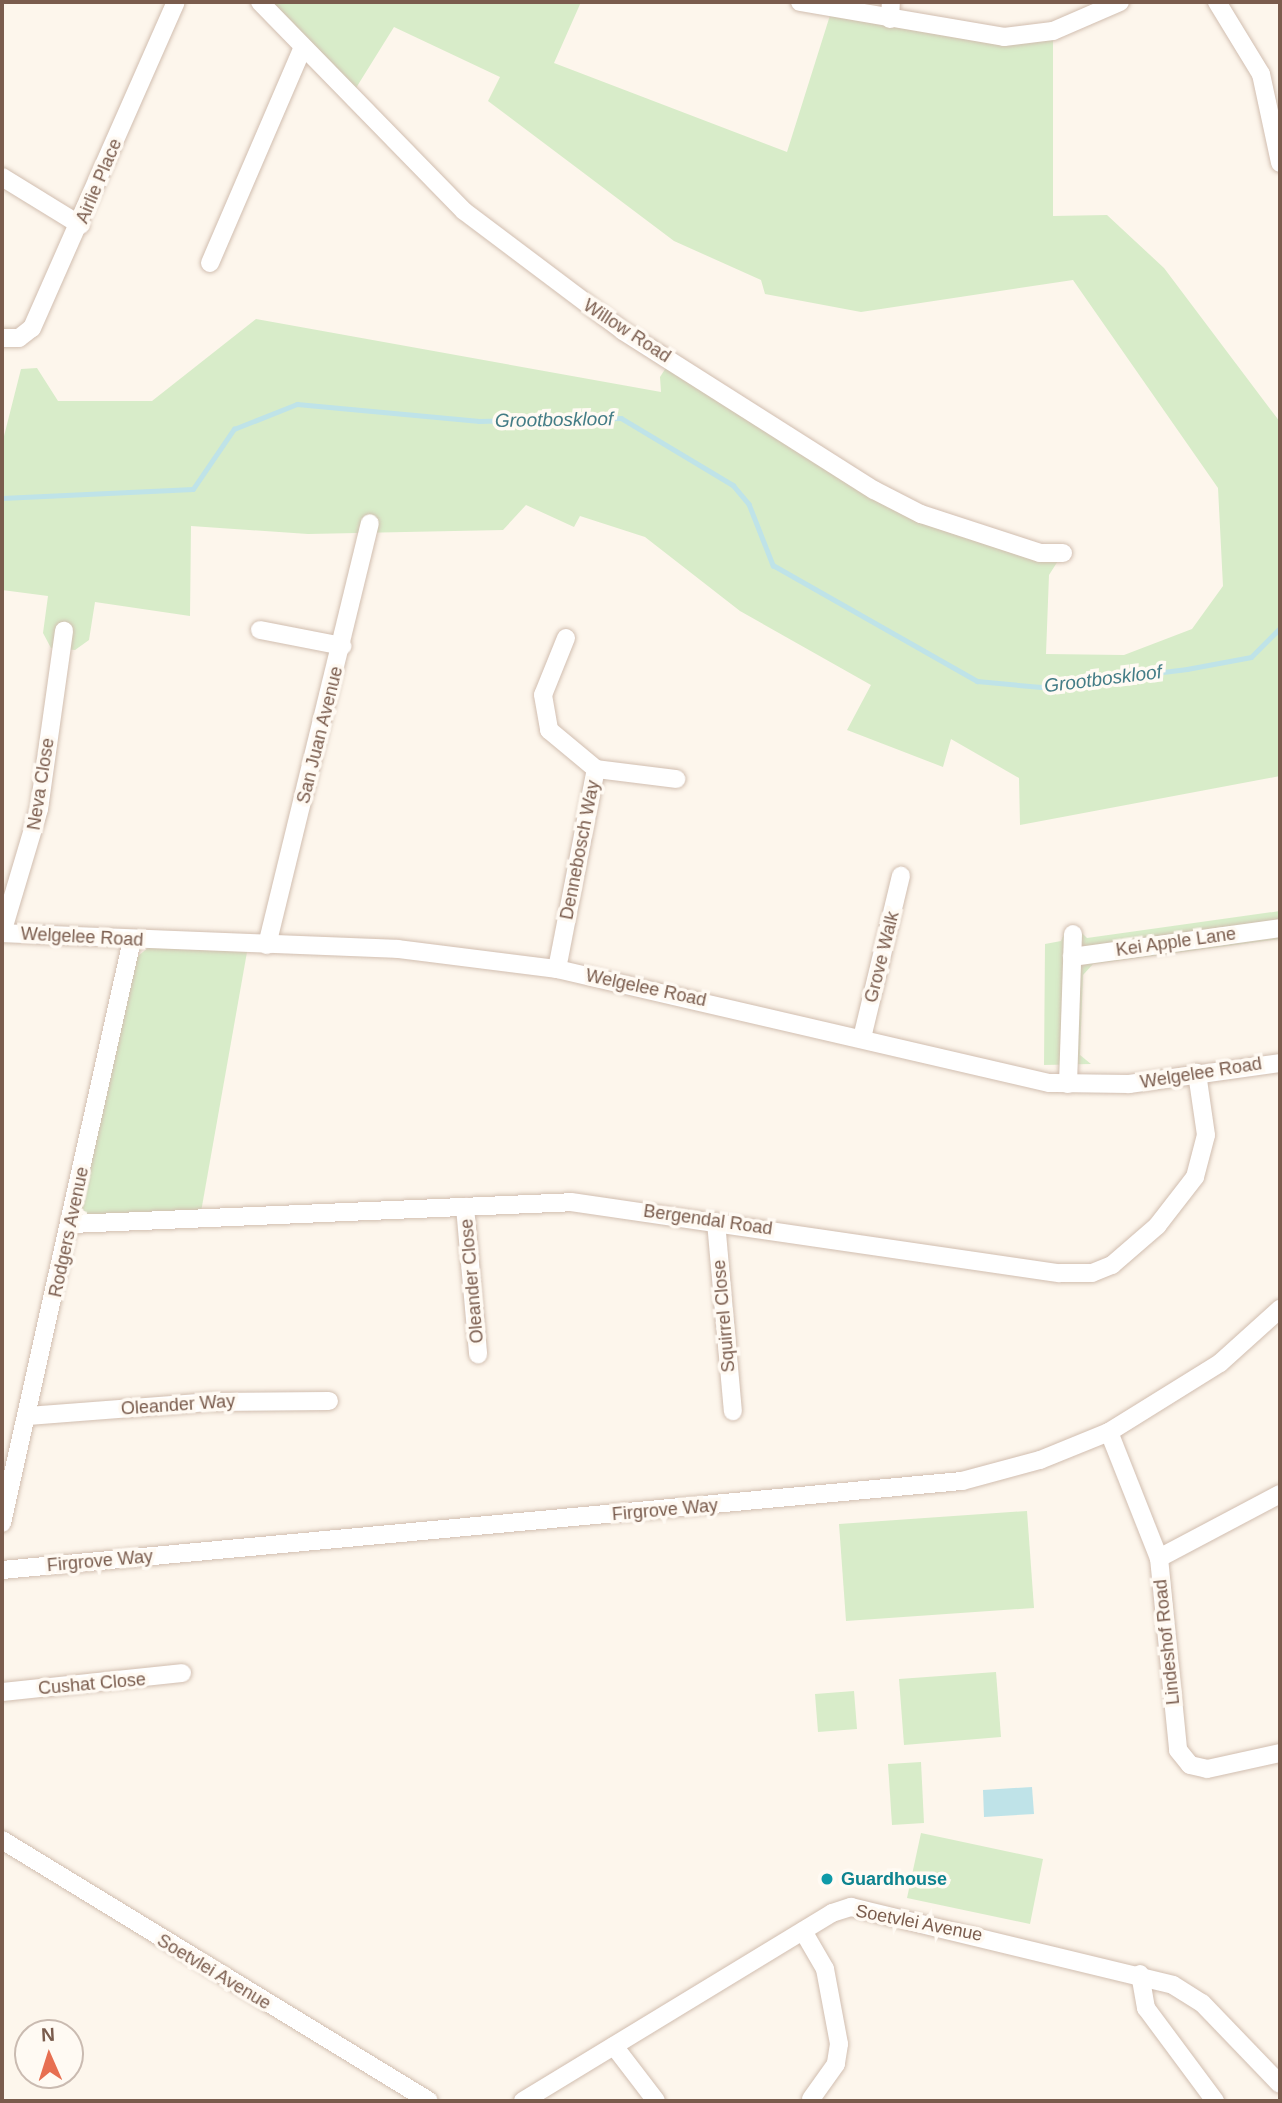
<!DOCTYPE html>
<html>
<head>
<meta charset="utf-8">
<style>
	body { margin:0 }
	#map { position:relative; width:1282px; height:2103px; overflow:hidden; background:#fdf6ec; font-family:Helvetica,sans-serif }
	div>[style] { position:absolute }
	.green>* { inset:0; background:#d8ecc9 }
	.water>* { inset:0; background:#bfe3e8 }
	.stream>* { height:4.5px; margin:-2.25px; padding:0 2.25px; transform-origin:2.25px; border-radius:2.25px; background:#bfe3e8 }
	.roads { filter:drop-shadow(0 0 2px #d1beb0) drop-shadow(0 0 2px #d1beb0) }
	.minor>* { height:18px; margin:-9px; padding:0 9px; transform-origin:9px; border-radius:9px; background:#fff }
	.dots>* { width:19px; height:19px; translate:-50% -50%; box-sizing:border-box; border:4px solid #fffaf3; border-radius:50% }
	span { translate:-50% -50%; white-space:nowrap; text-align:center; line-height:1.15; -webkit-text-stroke:7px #fffaf3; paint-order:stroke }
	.street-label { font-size:18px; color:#7a5c4d }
	.culture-label { font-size:18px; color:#0d838f; font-weight:700 }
	.left { translate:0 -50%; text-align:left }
	.water-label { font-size:19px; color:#437c86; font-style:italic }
	.frame { position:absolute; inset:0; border:4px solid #7a5c4d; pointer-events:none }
	.north { position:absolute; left:14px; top:2019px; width:70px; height:70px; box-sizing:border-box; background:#fffaf3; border:2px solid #cabbb1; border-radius:50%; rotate:357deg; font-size:19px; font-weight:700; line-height:28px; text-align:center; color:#7a5c4d }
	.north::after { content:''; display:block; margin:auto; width:24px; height:32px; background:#e76f51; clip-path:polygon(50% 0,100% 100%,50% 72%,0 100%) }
</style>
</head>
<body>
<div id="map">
	<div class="green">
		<i style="clip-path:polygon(260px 2px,581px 2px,554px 63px,787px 152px,832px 9px,970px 34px,1053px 31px,1053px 216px,1107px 215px,1164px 268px,1280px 422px,1280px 776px,1020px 825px,1019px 778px,951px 739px,943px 767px,847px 730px,871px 685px,740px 611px,645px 537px,580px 516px,574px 527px,526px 505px,503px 530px,308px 534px,191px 526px,190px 616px,95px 602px,89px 640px,75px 650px,51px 648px,43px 633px,48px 596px,2px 590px,2px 444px,21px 369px,37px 368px,58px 401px,152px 401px,256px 319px,661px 392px,660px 377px,671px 360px,874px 490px,1063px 553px,1049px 575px,1046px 654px,1124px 655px,1192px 629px,1223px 586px,1218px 488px,1073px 280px,861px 312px,765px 294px,761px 280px,674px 241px,488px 101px,500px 77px,394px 27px,351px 96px)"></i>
		<i style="clip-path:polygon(1280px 911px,1280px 939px,1093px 964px,1083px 975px,1080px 1055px,1091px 1064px,1044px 1065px,1045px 944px,1061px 941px,1064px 934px,1082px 933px,1087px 938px)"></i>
		<i style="clip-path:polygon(149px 947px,247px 952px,201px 1212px,87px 1215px,81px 1207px,133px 960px)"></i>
		<i style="clip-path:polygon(1027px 1511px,1034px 1608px,846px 1621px,839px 1524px)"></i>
		<i style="clip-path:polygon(996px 1672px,1001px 1737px,904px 1745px,899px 1679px)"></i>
		<i style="clip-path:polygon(854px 1691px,857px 1729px,818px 1732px,815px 1694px)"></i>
		<i style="clip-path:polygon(921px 1762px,924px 1823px,892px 1825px,888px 1764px)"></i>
		<i style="clip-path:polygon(921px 1833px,1043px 1859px,1030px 1924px,907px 1898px)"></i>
	</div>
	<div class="water">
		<i style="clip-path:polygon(1032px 1787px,1034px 1814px,984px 1817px,983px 1790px)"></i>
	</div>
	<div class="stream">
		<i style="left:2px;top:498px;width:191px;rotate:-2.7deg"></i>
		<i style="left:193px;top:489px;width:73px;rotate:-55.7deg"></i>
		<i style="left:234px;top:429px;width:68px;rotate:-21.6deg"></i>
		<i style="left:297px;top:404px;width:183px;rotate:5.3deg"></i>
		<i style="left:479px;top:421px;width:142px;rotate:-1.2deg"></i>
		<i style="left:621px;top:418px;width:131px;rotate:30.9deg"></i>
		<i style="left:733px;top:485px;width:25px;rotate:50deg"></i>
		<i style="left:749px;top:504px;width:66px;rotate:68.5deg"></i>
		<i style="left:773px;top:565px;width:235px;rotate:29.6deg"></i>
		<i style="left:977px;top:681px;width:64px;rotate:5.4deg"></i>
		<i style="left:1041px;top:687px;width:147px;rotate:-7deg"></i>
		<i style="left:1187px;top:669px;width:65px;rotate:-10.6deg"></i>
		<i style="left:1251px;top:657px;width:41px;rotate:-45deg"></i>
	</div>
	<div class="roads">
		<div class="minor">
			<i style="left:260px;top:2px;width:292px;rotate:45.7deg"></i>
			<i style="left:464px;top:211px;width:199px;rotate:37deg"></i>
			<i style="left:623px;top:331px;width:297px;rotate:32.4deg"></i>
			<i style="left:874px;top:490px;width:53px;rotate:27.1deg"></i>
			<i style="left:921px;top:514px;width:125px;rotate:18.1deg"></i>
			<i style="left:1040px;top:553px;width:23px"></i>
			<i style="left:800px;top:2px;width:207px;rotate:9.7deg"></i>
			<i style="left:1004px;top:37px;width:49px;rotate:-7deg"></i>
			<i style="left:1053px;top:31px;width:73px;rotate:-23.4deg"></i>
			<i style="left:1217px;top:2px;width:84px;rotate:58.6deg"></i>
			<i style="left:1261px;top:74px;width:91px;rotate:77.9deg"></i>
			<i style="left:890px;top:19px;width:17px;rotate:-87deg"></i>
			<i style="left:2px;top:177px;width:92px;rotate:31.6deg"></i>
			<i style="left:210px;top:263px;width:235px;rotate:-66.7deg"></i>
			<i style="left:2px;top:338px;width:17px"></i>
			<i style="left:19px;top:338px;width:16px;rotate:-38deg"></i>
			<i style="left:32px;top:328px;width:356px;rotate:-66.2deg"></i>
			<i style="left:260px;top:630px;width:84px;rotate:11deg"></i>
			<i style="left:566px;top:638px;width:61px;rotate:112deg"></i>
			<i style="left:543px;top:695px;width:36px;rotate:80deg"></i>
			<i style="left:549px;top:730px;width:61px;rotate:39.7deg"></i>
			<i style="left:596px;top:769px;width:81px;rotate:7.1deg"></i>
			<i style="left:2px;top:933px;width:396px;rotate:2.3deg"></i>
			<i style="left:398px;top:949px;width:160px;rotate:7.2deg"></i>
			<i style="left:557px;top:969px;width:505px;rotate:13.05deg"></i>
			<i style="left:1049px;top:1083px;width:80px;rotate:0.7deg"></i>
			<i style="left:1129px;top:1084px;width:152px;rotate:-7.9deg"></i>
			<i style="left:2px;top:933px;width:129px;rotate:-73.4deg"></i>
			<i style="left:39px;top:809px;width:180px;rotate:-82deg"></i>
			<i style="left:267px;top:945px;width:434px;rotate:-76.3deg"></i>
			<i style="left:1072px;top:957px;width:210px;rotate:-7.9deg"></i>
			<i style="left:557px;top:969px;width:204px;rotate:-79deg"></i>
			<i style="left:862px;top:1038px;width:167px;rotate:-76.5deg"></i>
			<i style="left:1068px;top:1084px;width:150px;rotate:-88.1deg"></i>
			<i style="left:465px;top:1207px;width:148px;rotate:84.9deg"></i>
			<i style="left:716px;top:1222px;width:190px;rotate:84.9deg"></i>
			<i style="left:72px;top:1224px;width:499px;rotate:-2.5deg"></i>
			<i style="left:571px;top:1202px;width:494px;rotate:8.3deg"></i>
			<i style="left:1060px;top:1273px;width:32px"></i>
			<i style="left:1092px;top:1273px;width:22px;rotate:-22deg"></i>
			<i style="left:1112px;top:1265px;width:60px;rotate:-40.9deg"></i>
			<i style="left:1157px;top:1226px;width:62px;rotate:-52.2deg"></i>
			<i style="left:1195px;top:1177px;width:43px;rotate:-75.3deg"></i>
			<i style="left:1206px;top:1135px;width:63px;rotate:-98.3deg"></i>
			<i style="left:28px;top:1416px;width:184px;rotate:-4.4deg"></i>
			<i style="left:211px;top:1402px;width:118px;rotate:-0.5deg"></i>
			<i style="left:1109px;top:1432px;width:136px;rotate:68.4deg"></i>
			<i style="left:1159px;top:1558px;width:193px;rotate:84.3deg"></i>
			<i style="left:1178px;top:1750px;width:19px;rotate:51deg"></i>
			<i style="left:1190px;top:1765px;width:17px;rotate:13deg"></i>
			<i style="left:1207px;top:1769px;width:75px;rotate:-12.4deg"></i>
			<i style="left:2px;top:1523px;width:597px;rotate:-77.43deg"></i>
			<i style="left:1159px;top:1558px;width:137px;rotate:-27.9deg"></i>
			<i style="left:2px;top:1570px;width:964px;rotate:-5.3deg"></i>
			<i style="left:962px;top:1481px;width:81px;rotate:-15.1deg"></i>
			<i style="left:1040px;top:1460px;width:74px;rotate:-22.1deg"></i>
			<i style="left:1109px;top:1432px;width:131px;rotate:-31.9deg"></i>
			<i style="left:1220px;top:1363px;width:81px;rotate:-42deg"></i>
			<i style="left:2px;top:1692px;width:181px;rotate:-6deg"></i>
			<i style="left:2px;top:1840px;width:500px;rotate:31.43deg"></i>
			<i style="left:803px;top:1931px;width:44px;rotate:59.9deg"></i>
			<i style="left:825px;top:1969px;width:76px;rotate:79.4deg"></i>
			<i style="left:839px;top:2044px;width:20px;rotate:99deg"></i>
			<i style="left:836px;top:2064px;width:43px;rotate:125.5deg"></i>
			<i style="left:1140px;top:1974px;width:35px;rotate:80deg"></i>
			<i style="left:1146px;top:2008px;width:116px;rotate:53.4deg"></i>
			<i style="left:614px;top:2046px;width:69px;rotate:52.6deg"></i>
			<i style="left:523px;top:2101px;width:362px;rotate:-31.3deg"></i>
			<i style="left:832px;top:1913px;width:20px;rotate:-18deg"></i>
			<i style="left:851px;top:1907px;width:331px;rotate:13.6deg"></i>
			<i style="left:1173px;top:1985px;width:34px;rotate:32deg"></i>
			<i style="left:1202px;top:2003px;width:112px;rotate:46.1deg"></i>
		</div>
	</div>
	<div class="dots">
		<i style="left:827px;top:1879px;background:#0f9aa8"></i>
	</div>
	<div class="street-label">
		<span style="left:99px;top:181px;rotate:-67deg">Airlie Place</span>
		<span style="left:627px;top:331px;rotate:33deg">Willow Road</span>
		<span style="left:320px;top:735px;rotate:-76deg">San Juan Avenue</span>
		<span style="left:41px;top:784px;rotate:-81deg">Neva Close</span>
		<span style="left:580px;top:850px;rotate:-79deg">Dennebosch Way</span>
		<span style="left:82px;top:937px;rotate:3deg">Welgelee Road</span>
		<span style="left:1176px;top:942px;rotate:-8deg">Kei Apple Lane</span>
		<span style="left:882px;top:957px;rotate:-76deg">Grove Walk</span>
		<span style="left:646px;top:988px;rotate:12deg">Welgelee Road</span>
		<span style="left:1201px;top:1073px;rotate:-9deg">Welgelee Road</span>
		<span style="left:708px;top:1220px;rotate:8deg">Bergendal Road</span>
		<span style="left:69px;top:1232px;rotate:-78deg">Rodgers Avenue</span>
		<span style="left:472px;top:1281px;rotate:-95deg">Oleander Close</span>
		<span style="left:724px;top:1316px;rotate:-95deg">Squirrel Close</span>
		<span style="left:178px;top:1405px;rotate:-4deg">Oleander Way</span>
		<span style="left:665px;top:1510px;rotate:-5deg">Firgrove Way</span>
		<span style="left:100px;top:1561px;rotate:-5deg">Firgrove Way</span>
		<span style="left:1167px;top:1642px;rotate:-96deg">Lindeshof Road</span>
		<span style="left:92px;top:1684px;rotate:-5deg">Cushat Close</span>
		<span style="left:919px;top:1923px;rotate:11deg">Soetvlei Avenue</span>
		<span style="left:214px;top:1972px;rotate:31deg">Soetvlei Avenue</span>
	</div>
	<div class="culture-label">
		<span class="left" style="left:841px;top:1879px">Guardhouse</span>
	</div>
	<div class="water-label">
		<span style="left:554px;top:420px;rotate:-1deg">Grootboskloof</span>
		<span style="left:1103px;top:679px;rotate:-7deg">Grootboskloof</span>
	</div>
	<div class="frame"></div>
	<div class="north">N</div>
</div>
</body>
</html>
